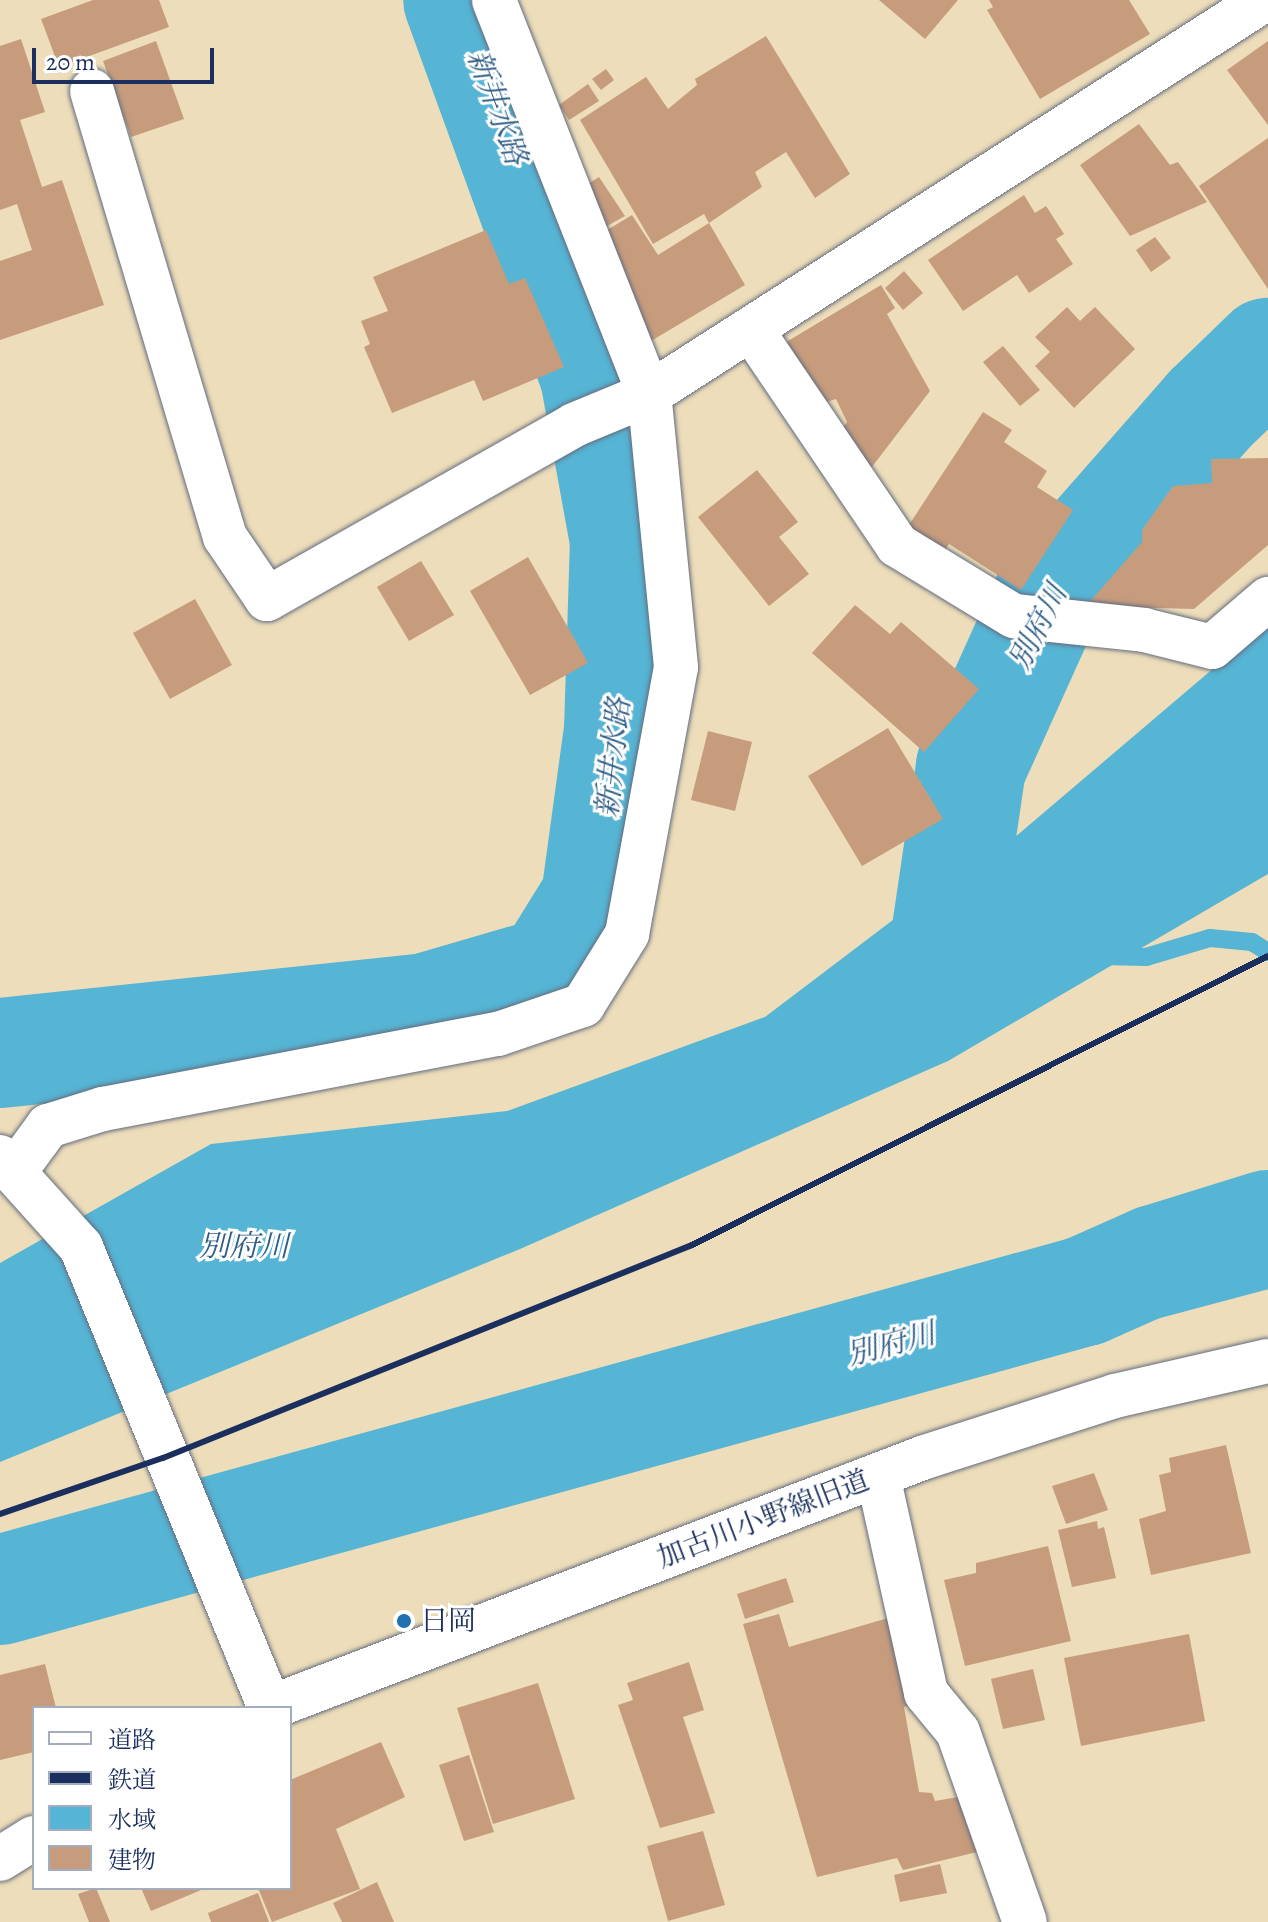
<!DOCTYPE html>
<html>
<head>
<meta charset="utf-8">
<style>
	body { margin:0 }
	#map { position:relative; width:1268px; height:1922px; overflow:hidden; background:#edddba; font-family:Alegreya,"Noto Serif JP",serif }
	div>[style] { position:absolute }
	.water>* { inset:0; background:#56b4d4 }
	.stream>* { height:18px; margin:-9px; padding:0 9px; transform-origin:9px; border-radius:9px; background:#56b4d4 }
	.river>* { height:110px; margin:-55px; padding:0 55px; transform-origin:55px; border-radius:55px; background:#56b4d4 }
	.building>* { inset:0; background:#c69c7d }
	.roads { filter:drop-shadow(0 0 2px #646c7e) drop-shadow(0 0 2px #646c7e) }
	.minor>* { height:44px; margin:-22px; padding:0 22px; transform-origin:22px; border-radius:22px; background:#fff }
	.rail>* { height:6px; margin:-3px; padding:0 3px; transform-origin:3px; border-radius:3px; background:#1b2f5e }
	.dots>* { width:22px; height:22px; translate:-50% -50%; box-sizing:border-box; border:4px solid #fff; border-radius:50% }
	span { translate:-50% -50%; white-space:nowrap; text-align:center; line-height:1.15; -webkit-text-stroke:6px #fff; paint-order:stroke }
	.street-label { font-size:28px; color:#1b2f5e }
	.poi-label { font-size:28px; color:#1b2f5e }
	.left { translate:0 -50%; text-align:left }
	.water-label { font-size:30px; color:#305e87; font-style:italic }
	.legend { position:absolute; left:32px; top:1706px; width:260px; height:184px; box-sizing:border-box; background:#fff; border:2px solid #a4acbf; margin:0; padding:10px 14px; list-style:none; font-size:24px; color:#1b2f5e }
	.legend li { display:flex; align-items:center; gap:16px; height:40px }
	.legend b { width:40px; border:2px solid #a4acbf }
	.scale { position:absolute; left:32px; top:48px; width:182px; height:36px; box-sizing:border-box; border:4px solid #1b2f5e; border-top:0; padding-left:10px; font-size:24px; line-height:28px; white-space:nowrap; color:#1b2f5e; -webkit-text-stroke:6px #fff; paint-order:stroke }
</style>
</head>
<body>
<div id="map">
	<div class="water">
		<i style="clip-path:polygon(1268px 622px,1268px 874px,948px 1061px,520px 1249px,0 1462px,0 1263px,211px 1144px,507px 1111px,765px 1017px,910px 907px,988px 860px)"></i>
	</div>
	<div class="stream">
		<i style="left:1102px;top:956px;width:44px;rotate:1.3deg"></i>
		<i style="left:1146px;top:957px;width:67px;rotate:-16.5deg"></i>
		<i style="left:1210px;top:938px;width:42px;rotate:5.4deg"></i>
		<i style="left:1252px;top:942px;width:19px;rotate:32deg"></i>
		<i style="left:0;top:1606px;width:1119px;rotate:-15.44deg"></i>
		<i style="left:1079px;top:1308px;width:91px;rotate:-23.2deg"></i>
		<i style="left:1163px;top:1272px;width:109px;rotate:-16.4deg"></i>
		<i style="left:0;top:1631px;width:900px;rotate:-15.74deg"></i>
		<i style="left:866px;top:1387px;width:416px;rotate:-14.9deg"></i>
	</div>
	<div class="river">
		<i style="left:892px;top:1005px;width:60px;rotate:-35.5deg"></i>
		<i style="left:941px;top:970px;width:205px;rotate:-81.6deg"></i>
		<i style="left:971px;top:767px;width:194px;rotate:-65.7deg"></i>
		<i style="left:1051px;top:590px;width:241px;rotate:-48.7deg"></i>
		<i style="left:1210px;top:409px;width:81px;rotate:-44deg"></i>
		<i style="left:0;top:1053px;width:428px;rotate:-6deg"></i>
		<i style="left:426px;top:1008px;width:129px;rotate:-16.2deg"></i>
		<i style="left:550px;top:972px;width:87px;rotate:-58.1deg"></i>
		<i style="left:596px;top:898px;width:169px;rotate:-82.2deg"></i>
		<i style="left:619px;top:731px;width:190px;rotate:-88.2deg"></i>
		<i style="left:625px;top:541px;width:168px;rotate:-100.3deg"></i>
		<i style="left:595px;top:376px;width:400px;rotate:-110deg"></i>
		<i style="left:0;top:1590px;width:1125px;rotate:-15.41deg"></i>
		<i style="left:1085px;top:1291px;width:77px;rotate:-23.9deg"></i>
		<i style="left:1155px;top:1260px;width:118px;rotate:-17.2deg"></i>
	</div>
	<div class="building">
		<i style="clip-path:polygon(93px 0,159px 0,169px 27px,59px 67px,41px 19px)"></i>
		<i style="clip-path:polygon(879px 0,958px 0,925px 39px)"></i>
		<i style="clip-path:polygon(989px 0,1129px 0,1150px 34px,1040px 99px,987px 10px,993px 7px)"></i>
		<i style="clip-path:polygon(766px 36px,850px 174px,815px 198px,786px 152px,755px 172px,762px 187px,709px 223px,745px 285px,646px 344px,589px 241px,632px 215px,658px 255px,709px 223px,704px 214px,653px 244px,580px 120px,646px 77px,668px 109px,697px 85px,695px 79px)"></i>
		<i style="clip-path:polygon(21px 39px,45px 112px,20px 120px,42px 187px,62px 180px,104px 305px,0 340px,0 261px,32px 250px,17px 204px,0 210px,0 46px)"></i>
		<i style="clip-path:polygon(156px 41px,184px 119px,131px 137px,103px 61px)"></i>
		<i style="clip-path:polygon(1268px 41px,1268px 125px,1227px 70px)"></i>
		<i style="clip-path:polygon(606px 69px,614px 80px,601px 90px,592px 79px)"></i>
		<i style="clip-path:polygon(588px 84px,599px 101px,569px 120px,559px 105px)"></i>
		<i style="clip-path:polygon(1139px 124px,1170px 165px,1178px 162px,1207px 202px,1130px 236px,1080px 165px)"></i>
		<i style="clip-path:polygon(1268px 138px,1268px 289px,1199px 186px)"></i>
		<i style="clip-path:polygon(599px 177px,625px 216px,598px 231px,575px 192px)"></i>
		<i style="clip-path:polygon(1024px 195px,1035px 213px,1046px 206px,1064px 234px,1056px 239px,1073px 264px,1029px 293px,1017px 275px,963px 311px,928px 260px)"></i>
		<i style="clip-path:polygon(486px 230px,509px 284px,525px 278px,564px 367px,483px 401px,474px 380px,392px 413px,364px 347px,370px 344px,361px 321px,388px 311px,373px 277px)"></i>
		<i style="clip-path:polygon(1155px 237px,1171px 258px,1151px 272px,1136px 250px)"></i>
		<i style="clip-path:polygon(904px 271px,923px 293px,903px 310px,885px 288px)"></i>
		<i style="clip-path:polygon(881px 285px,895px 308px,887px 314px,930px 391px,865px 476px,836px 438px,847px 422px,836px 399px,813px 406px,778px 347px)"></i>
		<i style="clip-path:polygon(1067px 307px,1080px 321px,1095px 307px,1135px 349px,1074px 408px,1035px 366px,1050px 352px,1035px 337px)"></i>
		<i style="clip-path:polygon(1003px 346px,1040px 390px,1020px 406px,983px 362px)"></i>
		<i style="clip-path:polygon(983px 412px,1012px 430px,1004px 442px,1047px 471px,1037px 487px,1073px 510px,1021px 590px,949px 544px,941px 555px,905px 531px)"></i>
		<i style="clip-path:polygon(1268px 458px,1268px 545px,1194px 609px,1086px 606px,1142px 542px,1142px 530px,1173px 486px,1212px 483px,1211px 459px)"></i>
		<i style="clip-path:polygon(757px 470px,798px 522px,779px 537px,809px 574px,769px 606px,698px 517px)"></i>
		<i style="clip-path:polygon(528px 557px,588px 663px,530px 695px,470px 591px)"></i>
		<i style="clip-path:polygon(421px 561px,454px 615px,409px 641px,377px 587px)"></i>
		<i style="clip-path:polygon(195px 599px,232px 665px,170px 699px,133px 633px)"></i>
		<i style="clip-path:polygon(855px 605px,890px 634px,901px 622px,979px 689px,924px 752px,812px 653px)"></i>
		<i style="clip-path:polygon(888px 728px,943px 819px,862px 866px,808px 776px)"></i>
		<i style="clip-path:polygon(708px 731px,752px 742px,735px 811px,691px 800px)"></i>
		<i style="clip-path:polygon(1226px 1445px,1251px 1553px,1151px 1575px,1139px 1519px,1166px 1511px,1159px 1475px,1171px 1472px,1169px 1458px)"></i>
		<i style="clip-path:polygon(1094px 1473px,1108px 1510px,1066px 1524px,1052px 1486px)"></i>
		<i style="clip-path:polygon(1097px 1521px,1098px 1529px,1104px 1527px,1116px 1578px,1072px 1587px,1058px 1530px)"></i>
		<i style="clip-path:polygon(1048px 1546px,1071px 1641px,965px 1666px,944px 1580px,976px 1573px,976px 1563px)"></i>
		<i style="clip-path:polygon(786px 1578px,794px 1602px,745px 1619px,737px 1594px)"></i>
		<i style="clip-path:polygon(779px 1614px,789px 1647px,888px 1618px,910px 1705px,904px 1707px,919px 1792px,932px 1793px,935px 1801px,964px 1796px,977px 1852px,903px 1870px,897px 1858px,817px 1877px,743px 1624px)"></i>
		<i style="clip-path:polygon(1189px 1634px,1205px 1721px,1081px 1746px,1064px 1658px)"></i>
		<i style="clip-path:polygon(689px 1662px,704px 1710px,683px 1717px,715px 1813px,660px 1828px,618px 1705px,633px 1700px,627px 1683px)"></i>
		<i style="clip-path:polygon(45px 1664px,56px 1708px,34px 1708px,34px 1752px,0 1760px,0 1675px)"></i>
		<i style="clip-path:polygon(1033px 1669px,1045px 1720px,1003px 1729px,991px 1679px)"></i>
		<i style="clip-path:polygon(538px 1683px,575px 1799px,493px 1824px,457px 1708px)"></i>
		<i style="clip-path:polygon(381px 1742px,405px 1797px,336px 1829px,360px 1889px,272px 1922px,258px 1888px,290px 1888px,290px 1780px)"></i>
		<i style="clip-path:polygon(469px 1755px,494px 1832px,464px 1841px,439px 1765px)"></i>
		<i style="clip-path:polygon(703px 1831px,725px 1905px,668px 1921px,647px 1846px)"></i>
		<i style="clip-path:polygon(940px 1864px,947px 1893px,900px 1902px,894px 1875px)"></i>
		<i style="clip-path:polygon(377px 1882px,394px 1922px,342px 1922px,333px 1903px)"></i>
		<i style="clip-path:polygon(96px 1888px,110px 1922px,89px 1922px,78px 1894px)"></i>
		<i style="clip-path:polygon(141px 1888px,206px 1888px,151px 1911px)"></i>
		<i style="clip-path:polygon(258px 1893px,269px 1922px,211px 1922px,208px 1913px)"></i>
	</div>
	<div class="roads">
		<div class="minor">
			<i style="left:92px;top:91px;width:465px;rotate:73.4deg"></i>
			<i style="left:225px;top:537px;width:75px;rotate:55.9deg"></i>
			<i style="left:267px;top:599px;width:353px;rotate:-29.5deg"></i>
			<i style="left:574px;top:425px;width:81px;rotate:-22.5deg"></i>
			<i style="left:649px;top:394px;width:730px;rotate:-32.65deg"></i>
			<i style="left:751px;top:329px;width:261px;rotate:55.9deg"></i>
			<i style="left:897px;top:545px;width:137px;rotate:31.3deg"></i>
			<i style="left:1014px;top:616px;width:131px;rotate:6.1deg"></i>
			<i style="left:1144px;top:630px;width:70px;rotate:14deg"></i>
			<i style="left:1212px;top:647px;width:74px;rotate:-40.6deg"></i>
			<i style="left:0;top:1157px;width:121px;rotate:48deg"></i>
			<i style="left:81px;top:1247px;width:497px;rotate:67.7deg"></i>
			<i style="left:15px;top:1171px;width:56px;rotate:-53.7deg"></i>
			<i style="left:48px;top:1126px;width:58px;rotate:-17.2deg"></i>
			<i style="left:103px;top:1109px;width:402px;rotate:-10.8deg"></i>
			<i style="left:498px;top:1034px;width:90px;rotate:-18.8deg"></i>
			<i style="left:583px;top:1005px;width:84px;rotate:-58.2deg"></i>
			<i style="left:627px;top:934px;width:271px;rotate:-79.6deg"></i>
			<i style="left:676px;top:667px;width:274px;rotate:-95.6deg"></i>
			<i style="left:649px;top:394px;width:423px;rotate:-111.5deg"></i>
			<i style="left:878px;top:1476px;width:222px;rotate:77.5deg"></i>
			<i style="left:926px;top:1693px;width:50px;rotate:50.6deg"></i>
			<i style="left:958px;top:1732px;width:201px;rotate:70.6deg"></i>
			<i style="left:269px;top:1708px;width:702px;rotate:-20.94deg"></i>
			<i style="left:925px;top:1457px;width:200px;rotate:-17.8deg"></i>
			<i style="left:1115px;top:1396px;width:157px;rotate:-12.9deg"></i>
			<i style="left:0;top:1859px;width:40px;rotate:-32deg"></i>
		</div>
	</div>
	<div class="rail">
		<i style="left:0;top:1514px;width:172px;rotate:-19deg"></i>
		<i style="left:163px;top:1458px;width:570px;rotate:-21.93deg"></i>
		<i style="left:692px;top:1245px;width:644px;rotate:-26.64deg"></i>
	</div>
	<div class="dots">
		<i style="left:404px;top:1621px;background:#1f6fb2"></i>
	</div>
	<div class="street-label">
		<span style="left:763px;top:1519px;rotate:-21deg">加古川小野線旧道</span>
	</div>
	<div class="poi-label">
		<span class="left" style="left:420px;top:1621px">日岡</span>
	</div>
	<div class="water-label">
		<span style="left:497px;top:107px;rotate:70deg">新井水路</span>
		<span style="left:1038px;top:627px;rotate:-63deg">別府川</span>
		<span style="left:613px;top:758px;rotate:-84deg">新井水路</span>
		<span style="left:244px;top:1246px">別府川</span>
		<span style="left:891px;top:1344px;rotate:-15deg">別府川</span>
	</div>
	<ul class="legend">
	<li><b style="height:10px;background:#fff"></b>道路</li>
	<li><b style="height:10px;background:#1b2f5e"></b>鉄道</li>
	<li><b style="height:22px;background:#56b4d4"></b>水域</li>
	<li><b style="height:22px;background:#c69c7d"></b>建物</li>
	</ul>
	<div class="scale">20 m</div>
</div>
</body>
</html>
